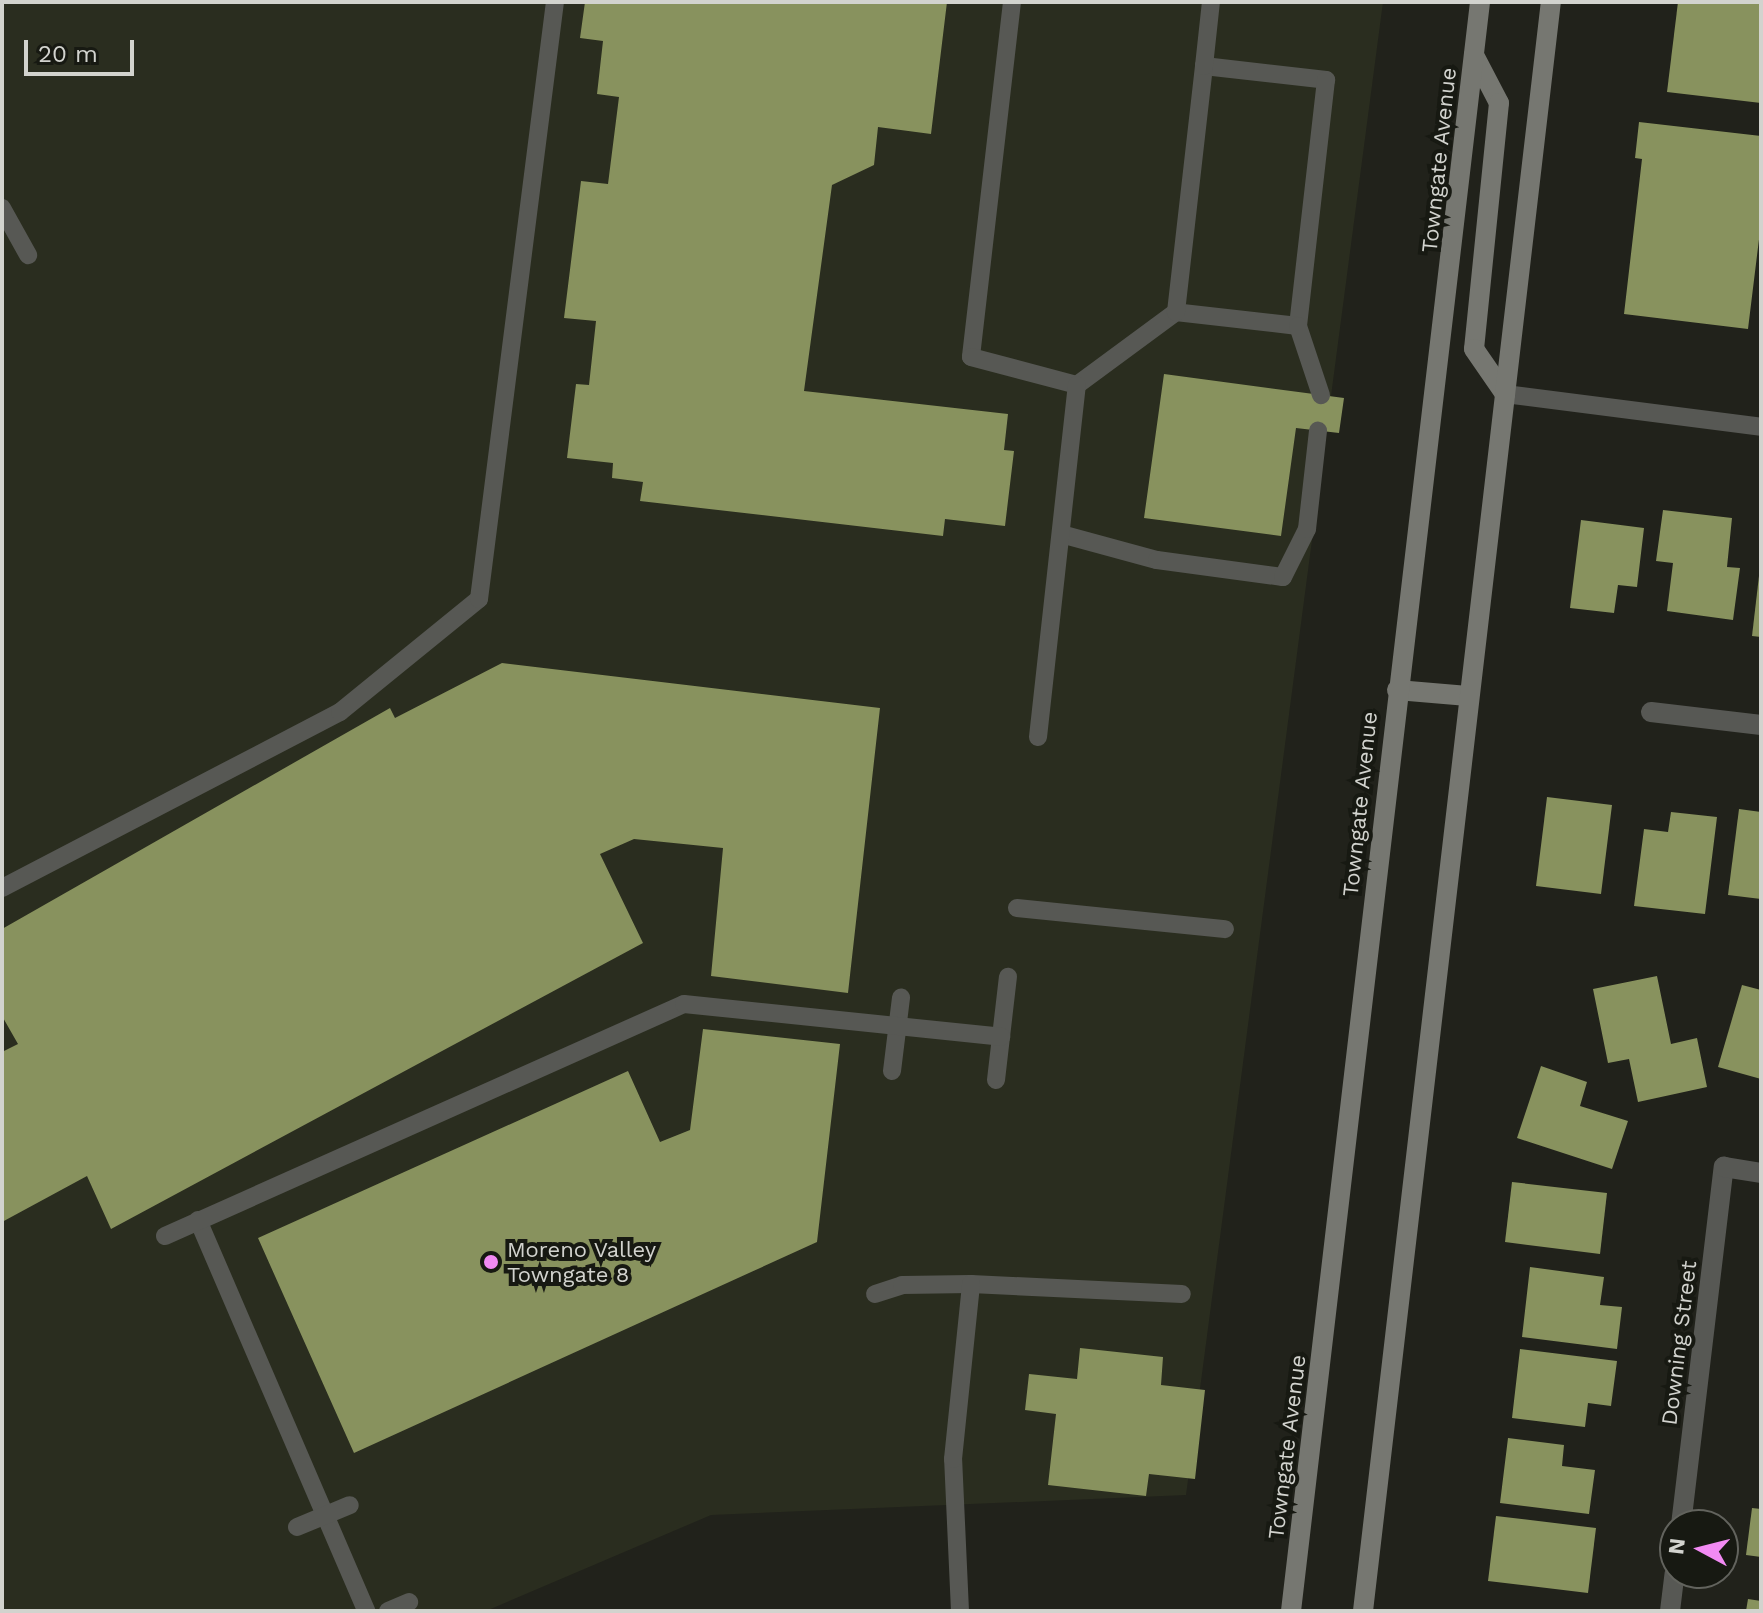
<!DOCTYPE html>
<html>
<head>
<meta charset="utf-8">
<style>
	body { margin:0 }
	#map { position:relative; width:1763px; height:1613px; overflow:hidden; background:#21221b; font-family:"Work Sans",sans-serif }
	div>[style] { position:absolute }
	.built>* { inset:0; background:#2a2d1f }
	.building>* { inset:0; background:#88925e }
	.lane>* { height:18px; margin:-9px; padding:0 9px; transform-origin:9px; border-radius:9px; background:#575854 }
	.street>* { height:20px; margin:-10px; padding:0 10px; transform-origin:10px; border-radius:10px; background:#575854 }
	.secondary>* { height:20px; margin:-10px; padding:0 10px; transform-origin:10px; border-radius:10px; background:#767771 }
	.dots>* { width:22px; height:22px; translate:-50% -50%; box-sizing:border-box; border:4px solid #171912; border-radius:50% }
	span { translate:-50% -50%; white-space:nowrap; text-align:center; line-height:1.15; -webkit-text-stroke:8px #171912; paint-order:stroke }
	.street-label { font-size:22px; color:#d2d3ce }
	.poi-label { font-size:22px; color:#d2d3ce }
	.left { translate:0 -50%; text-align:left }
	.frame { position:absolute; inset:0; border:4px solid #d2d3ce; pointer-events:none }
	.north { position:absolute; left:1659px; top:1509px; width:80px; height:80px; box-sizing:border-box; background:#171912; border:2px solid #62635d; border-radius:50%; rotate:277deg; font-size:22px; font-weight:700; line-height:32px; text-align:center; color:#d2d3ce }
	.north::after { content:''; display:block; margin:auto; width:28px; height:36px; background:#f28af3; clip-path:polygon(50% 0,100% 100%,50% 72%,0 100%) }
	.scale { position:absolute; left:24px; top:40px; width:110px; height:36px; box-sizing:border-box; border:4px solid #d2d3ce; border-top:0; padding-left:10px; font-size:24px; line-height:28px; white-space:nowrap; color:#d2d3ce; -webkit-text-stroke:6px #171912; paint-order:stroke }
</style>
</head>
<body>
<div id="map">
	<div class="built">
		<i style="clip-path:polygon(2px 2px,1383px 2px,1186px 1495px,711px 1515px,486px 1611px,2px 1611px)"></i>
	</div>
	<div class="building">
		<i style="clip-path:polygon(585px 2px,947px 2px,931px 134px,878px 127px,874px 165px,832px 185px,804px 391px,1008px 414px,1004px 450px,1014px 451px,1005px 526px,945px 519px,943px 536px,640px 501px,643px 482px,612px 478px,613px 463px,567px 458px,576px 384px,589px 385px,596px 321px,564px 318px,581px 181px,608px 184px,619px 97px,597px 94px,603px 41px,580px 38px)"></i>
		<i style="clip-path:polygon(1678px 2px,1761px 2px,1761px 103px,1667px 92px)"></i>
		<i style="clip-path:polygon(1639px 122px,1761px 136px,1761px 223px,1748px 329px,1624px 314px,1642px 159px,1635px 158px)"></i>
		<i style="clip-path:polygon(1164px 374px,1344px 398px,1339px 433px,1296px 428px,1281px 536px,1144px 518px)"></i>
		<i style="clip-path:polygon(1663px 510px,1732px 518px,1727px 567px,1740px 568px,1733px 620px,1667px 611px,1673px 563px,1656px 561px)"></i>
		<i style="clip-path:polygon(1581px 520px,1644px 528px,1637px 587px,1618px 585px,1614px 613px,1570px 608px)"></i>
		<i style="clip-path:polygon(1759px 576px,1761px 576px,1761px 637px,1752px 636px)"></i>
		<i style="clip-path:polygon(502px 663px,880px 708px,848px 993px,711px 976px,723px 848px,634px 839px,600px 854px,643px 943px,111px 1229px,87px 1176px,2px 1222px,2px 1052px,18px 1044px,2px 1016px,2px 929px,390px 708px,395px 718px)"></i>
		<i style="clip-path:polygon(1547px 797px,1612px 805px,1601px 894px,1536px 886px)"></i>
		<i style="clip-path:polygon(1739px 809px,1761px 812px,1761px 899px,1728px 895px)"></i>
		<i style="clip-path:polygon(1671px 812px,1717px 817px,1705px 914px,1634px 906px,1644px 829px,1668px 832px)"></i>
		<i style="clip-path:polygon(1657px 976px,1671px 1044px,1697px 1038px,1707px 1087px,1638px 1102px,1629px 1059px,1608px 1063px,1593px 989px)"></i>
		<i style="clip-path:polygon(1742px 985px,1761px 990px,1761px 1079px,1718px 1067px)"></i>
		<i style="clip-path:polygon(703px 1029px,840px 1044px,817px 1242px,354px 1453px,258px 1238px,628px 1071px,660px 1142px,690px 1130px)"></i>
		<i style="clip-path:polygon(1541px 1066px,1587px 1082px,1580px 1106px,1628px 1121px,1612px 1169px,1517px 1138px)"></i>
		<i style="clip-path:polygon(1512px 1182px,1607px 1193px,1600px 1254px,1505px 1242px)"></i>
		<i style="clip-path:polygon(1530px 1267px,1604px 1277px,1600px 1305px,1622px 1307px,1617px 1349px,1522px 1337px)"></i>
		<i style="clip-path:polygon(1080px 1348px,1163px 1357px,1161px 1385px,1205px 1390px,1195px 1479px,1149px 1474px,1146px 1496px,1048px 1485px,1056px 1414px,1025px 1410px,1029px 1374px,1077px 1379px)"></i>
		<i style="clip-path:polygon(1520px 1349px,1617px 1361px,1611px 1406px,1588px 1403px,1585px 1427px,1512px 1418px)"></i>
		<i style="clip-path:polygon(1508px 1438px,1564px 1445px,1562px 1466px,1595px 1470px,1589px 1514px,1500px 1503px)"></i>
		<i style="clip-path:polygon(1752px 1508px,1761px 1509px,1761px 1557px,1746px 1555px)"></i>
		<i style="clip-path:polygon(1496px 1516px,1596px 1528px,1588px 1593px,1488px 1581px)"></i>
		<i style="clip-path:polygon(1748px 1599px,1761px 1601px,1761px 1611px,1746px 1611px)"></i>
	</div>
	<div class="lane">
		<i style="left:1012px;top:2px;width:357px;rotate:96.6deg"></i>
		<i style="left:971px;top:357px;width:110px;rotate:14.8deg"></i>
		<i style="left:1077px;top:385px;width:123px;rotate:-36.4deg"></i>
		<i style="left:1204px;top:66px;width:123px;rotate:6.5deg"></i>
		<i style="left:1326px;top:80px;width:248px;rotate:96.5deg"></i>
		<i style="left:1298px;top:326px;width:123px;rotate:-173.5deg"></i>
		<i style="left:1176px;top:312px;width:248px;rotate:-83.5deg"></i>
		<i style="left:1204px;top:66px;width:64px;rotate:-83.8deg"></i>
		<i style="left:2px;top:208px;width:54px;rotate:61deg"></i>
		<i style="left:1298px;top:326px;width:73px;rotate:71.6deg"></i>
		<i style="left:1505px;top:394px;width:258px;rotate:7.3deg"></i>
		<i style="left:1061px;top:534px;width:99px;rotate:15.2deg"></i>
		<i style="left:1157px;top:560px;width:127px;rotate:7.7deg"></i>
		<i style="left:1283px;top:577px;width:54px;rotate:-63.4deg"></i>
		<i style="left:1307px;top:529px;width:99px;rotate:-83.6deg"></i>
		<i style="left:1038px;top:737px;width:354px;rotate:-83.7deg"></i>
		<i style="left:2px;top:888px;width:381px;rotate:-27.5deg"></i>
		<i style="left:340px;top:712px;width:179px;rotate:-39.1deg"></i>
		<i style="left:479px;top:599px;width:602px;rotate:-82.75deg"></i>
		<i style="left:1017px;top:908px;width:209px;rotate:5.8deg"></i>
		<i style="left:892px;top:1071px;width:74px;rotate:-83deg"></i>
		<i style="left:996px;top:1080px;width:104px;rotate:-83.4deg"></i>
		<i style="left:198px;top:1220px;width:426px;rotate:66.7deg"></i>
		<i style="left:165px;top:1236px;width:568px;rotate:-24.09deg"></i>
		<i style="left:684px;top:1004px;width:319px;rotate:5.9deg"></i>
		<i style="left:875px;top:1294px;width:28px;rotate:-18deg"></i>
		<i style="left:902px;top:1285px;width:69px;rotate:-0.8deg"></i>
		<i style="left:971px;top:1284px;width:211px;rotate:2.7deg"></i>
		<i style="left:297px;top:1527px;width:57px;rotate:-22.5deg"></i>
		<i style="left:388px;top:1611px;width:23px;rotate:-23deg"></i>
		<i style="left:960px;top:1611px;width:152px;rotate:-92.6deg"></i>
		<i style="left:953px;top:1459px;width:176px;rotate:-84.1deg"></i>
	</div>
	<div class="street">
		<i style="left:1651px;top:712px;width:111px;rotate:6.7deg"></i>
		<i style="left:1681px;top:1525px;width:361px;rotate:-83.2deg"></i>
		<i style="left:1724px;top:1167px;width:37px;rotate:9deg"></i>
		<i style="left:1670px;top:1611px;width:38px;rotate:-83deg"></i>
	</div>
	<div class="secondary">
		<i style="left:1474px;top:55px;width:54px;rotate:62.5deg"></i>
		<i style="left:1499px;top:103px;width:247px;rotate:95.8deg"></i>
		<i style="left:1474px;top:349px;width:55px;rotate:55.4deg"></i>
		<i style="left:1397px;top:690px;width:71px;rotate:4.8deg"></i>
		<i style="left:1291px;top:1611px;width:1620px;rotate:-83.3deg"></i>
		<i style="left:1363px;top:1611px;width:1620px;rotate:-83.34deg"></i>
	</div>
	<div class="dots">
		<i style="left:491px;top:1262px;background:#f28af3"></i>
	</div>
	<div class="street-label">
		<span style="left:1439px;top:160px;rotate:-84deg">Towngate Avenue</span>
		<span style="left:1360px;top:804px;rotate:-84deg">Towngate Avenue</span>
		<span style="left:1679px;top:1343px;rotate:-83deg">Downing Street</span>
		<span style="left:1287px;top:1447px;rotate:-83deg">Towngate Avenue</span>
	</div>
	<div class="poi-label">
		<span class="left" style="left:507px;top:1262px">Moreno Valley<br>Towngate 8</span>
	</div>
	<div class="frame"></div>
	<div class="north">N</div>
	<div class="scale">20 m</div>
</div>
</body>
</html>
